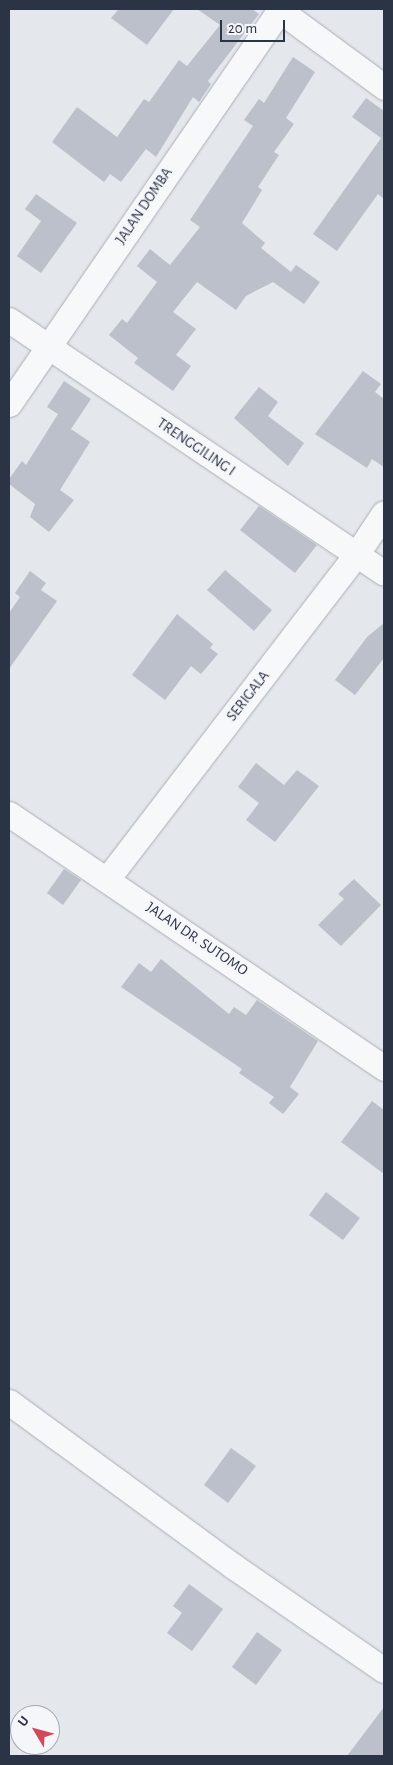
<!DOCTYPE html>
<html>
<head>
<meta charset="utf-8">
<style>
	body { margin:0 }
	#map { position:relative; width:393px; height:1765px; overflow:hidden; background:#e4e7ec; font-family:"Alegreya Sans",sans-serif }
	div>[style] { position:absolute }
	.building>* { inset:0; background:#bbc0ca }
	.roads { filter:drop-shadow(0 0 1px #a9aeb7) drop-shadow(0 0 1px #a9aeb7) }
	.minor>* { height:25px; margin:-12.5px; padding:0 12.5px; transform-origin:12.5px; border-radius:12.5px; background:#f7f8fa }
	span { translate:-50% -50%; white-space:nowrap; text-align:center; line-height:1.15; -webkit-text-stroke:4.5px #f4f6f9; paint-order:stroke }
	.street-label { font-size:15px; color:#2b3445 }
	.frame { position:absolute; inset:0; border:10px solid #2b3445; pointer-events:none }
	.north { position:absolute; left:10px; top:1705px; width:50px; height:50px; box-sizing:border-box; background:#f4f6f9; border:1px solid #a4a8b1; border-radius:50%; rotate:307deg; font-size:14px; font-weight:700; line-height:20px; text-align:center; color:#2b3445 }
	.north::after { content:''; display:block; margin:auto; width:18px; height:22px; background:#d1495b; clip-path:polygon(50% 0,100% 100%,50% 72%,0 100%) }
	.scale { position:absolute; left:220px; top:20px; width:65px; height:22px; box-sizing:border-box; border:2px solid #2b3445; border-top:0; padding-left:6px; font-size:15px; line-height:18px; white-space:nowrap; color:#2b3445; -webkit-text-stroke:4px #f4f6f9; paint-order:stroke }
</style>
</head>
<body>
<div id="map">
	<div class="building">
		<i style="clip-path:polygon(119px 9px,174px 9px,147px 45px,111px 18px)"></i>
		<i style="clip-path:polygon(197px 9px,252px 9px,259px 14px,208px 81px,211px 84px,199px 102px,193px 97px,156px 157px,146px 149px,121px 182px,110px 174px,104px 182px,52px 142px,77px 107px,117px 137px,144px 99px,149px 102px,179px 60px,187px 66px,220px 25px)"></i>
		<i style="clip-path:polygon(293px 57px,315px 72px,286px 118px,294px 124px,274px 152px,279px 155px,258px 187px,262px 190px,242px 223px,265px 243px,261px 248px,291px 272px,296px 265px,320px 282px,304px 304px,273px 282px,246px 296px,236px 310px,197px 282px,173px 312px,196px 329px,176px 355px,191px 366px,173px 391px,134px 363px,138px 358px,109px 335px,122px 319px,127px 323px,157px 282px,137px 266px,150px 249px,170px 265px,200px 227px,190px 220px,253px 126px,244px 120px,259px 99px,264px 103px)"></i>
		<i style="clip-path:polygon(366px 98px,384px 111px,384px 199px,378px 194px,337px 251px,313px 234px,381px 138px,352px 117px)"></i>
		<i style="clip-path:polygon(36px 194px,77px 223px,41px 273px,17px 256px,41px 221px,25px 209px)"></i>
		<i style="clip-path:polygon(363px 371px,381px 384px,375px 392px,384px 399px,384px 467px,372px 459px,367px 468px,315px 434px)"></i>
		<i style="clip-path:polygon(64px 381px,91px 399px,71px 429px,90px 442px,60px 490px,74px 500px,49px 532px,30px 517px,35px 504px,9px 484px,9px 479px,22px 461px,26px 465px,58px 414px,47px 407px)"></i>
		<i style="clip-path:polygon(259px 387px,278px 402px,268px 416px,304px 443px,288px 466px,234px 418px)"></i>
		<i style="clip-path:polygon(259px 506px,317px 545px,295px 573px,240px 530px)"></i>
		<i style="clip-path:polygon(225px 570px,272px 610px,254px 631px,207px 590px)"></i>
		<i style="clip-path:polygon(30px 571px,46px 583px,41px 590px,57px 601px,9px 669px,9px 613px,20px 597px,15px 593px)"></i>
		<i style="clip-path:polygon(177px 614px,213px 644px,210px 648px,218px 654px,201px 674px,191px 666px,165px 700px,132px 675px)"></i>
		<i style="clip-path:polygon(384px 623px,384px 658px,355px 695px,335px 680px,367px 637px)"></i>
		<i style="clip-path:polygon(256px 763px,284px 785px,297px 770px,319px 786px,275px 842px,246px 820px,259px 803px,238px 787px)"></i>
		<i style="clip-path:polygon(64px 869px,81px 880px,63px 905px,47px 893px)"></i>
		<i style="clip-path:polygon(354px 879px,381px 905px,341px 946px,318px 925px,344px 899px,338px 894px)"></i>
		<i style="clip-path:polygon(161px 959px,229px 1014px,234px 1007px,246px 1015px,257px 1000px,318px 1041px,290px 1087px,299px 1094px,283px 1114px,269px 1103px,274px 1097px,239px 1073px,242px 1069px,121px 987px,139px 963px,151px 972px)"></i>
		<i style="clip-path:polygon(372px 1101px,384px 1110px,384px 1174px,341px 1142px)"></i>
		<i style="clip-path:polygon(326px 1192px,360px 1218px,343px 1240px,309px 1215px)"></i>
		<i style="clip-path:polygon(231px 1448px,256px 1466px,228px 1503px,204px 1485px)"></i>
		<i style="clip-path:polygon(189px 1584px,223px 1609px,192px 1651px,167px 1633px,182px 1613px,173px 1606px)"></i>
		<i style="clip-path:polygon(257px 1632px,282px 1650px,256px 1685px,232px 1667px)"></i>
		<i style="clip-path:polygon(384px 1707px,384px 1756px,347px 1756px)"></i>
	</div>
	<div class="roads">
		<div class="minor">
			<i style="left:278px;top:9px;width:132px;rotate:36.3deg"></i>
			<i style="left:9px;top:320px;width:452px;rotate:34deg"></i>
			<i style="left:9px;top:404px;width:479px;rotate:-55.5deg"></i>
			<i style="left:9px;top:814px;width:453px;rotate:34.1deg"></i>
			<i style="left:108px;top:878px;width:407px;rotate:-52.5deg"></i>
			<i style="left:356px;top:555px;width:50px;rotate:-56.3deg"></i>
			<i style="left:9px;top:1402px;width:278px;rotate:36.2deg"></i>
			<i style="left:233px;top:1566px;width:183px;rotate:34.6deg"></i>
		</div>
	</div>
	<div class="street-label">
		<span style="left:144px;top:206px;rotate:-56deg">JALAN DOMBA</span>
		<span style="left:196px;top:447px;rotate:34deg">TRENGGILING I</span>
		<span style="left:248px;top:696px;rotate:-52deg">SERIGALA</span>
		<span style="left:197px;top:939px;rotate:34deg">JALAN DR. SUTOMO</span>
	</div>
	<div class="frame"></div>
	<div class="north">U</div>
	<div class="scale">20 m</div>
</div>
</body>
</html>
